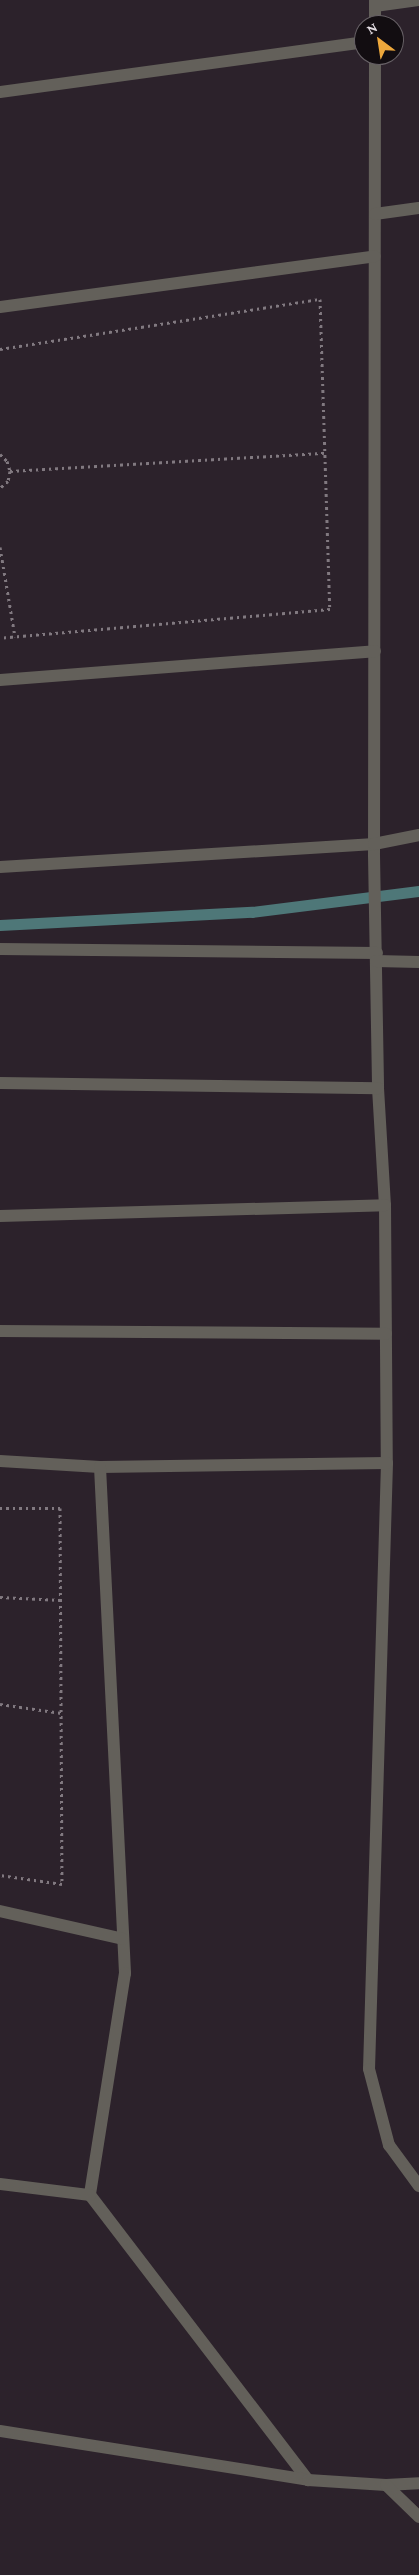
<!DOCTYPE html>
<html>
<head>
<meta charset="utf-8">
<style>
	body { margin:0 }
	#map { position:relative; width:419px; height:2575px; overflow:hidden; background:#2c222b; font-family:"Crimson Pro",serif }
	div>[style] { position:absolute }
	.stream>* { height:11px; margin:-5.5px; padding:0 5.5px; transform-origin:5.5px; border-radius:5.5px; background:#4e7778 }
	.path>* { height:3px; margin-top:-1.5px; transform-origin:0; background:repeating-linear-gradient(90deg,#817980 0 2.5px,transparent 0 6.5px) }
	.minor>* { height:12px; margin:-6px; padding:0 6px; transform-origin:6px; border-radius:6px; background:#63605a }
	span { translate:-50% -50%; white-space:nowrap; text-align:center; line-height:1.15; -webkit-text-stroke:5px #120d11; paint-order:stroke }
	.north { position:absolute; left:354px; top:15px; width:50px; height:50px; box-sizing:border-box; background:#120d11; border:1px solid #666065; border-radius:50%; rotate:329deg; font-size:14px; font-weight:700; line-height:20px; text-align:center; color:#e3dde3 }
	.north::after { content:''; display:block; margin:auto; width:18px; height:22px; background:#eea83c; clip-path:polygon(50% 0,100% 100%,50% 72%,0 100%) }
</style>
</head>
<body>
<div id="map">
	<div class="stream">
		<i style="left:0;top:925px;width:252px;rotate:-3deg"></i>
		<i style="left:252px;top:912px;width:168px;rotate:-7.2deg"></i>
	</div>
	<div class="path">
		<i style="left:0;top:349px;width:324px;rotate:-8.9deg"></i>
		<i style="left:320px;top:299px;width:310px;rotate:88.2deg"></i>
		<i style="left:330px;top:609px;width:331px;rotate:175deg"></i>
		<i style="left:0;top:454px;width:10px;rotate:45deg"></i>
		<i style="left:7px;top:461px;width:10px;rotate:73deg"></i>
		<i style="left:10px;top:471px;width:10px;rotate:101deg"></i>
		<i style="left:8px;top:481px;width:11px;rotate:139deg"></i>
		<i style="left:10px;top:471px;width:316px;rotate:-3.3deg"></i>
		<i style="left:0;top:547px;width:91px;rotate:80.5deg"></i>
		<i style="left:0;top:1508px;width:60px"></i>
		<i style="left:60px;top:1508px;width:376px;rotate:89.7deg"></i>
		<i style="left:62px;top:1884px;width:63px;rotate:-171.7deg"></i>
		<i style="left:0;top:1597px;width:61px;rotate:2.8deg"></i>
		<i style="left:0;top:1704px;width:62px;rotate:8.4deg"></i>
	</div>
	<div class="minor">
		<i style="left:375px;top:6px;width:44px;rotate:-7.8deg"></i>
		<i style="left:375px;top:25px;width:25px;rotate:-90deg"></i>
		<i style="left:375px;top:55px;width:800px;rotate:90.07deg"></i>
		<i style="left:374px;top:855px;width:233px;rotate:89deg"></i>
		<i style="left:378px;top:1088px;width:117px;rotate:86.6deg"></i>
		<i style="left:385px;top:1205px;width:258px;rotate:89.6deg"></i>
		<i style="left:387px;top:1463px;width:606px;rotate:91.7deg"></i>
		<i style="left:369px;top:2069px;width:79px;rotate:75.3deg"></i>
		<i style="left:389px;top:2145px;width:51px;rotate:53.8deg"></i>
		<i style="left:0;top:92px;width:367px;rotate:-7.8deg"></i>
		<i style="left:375px;top:214px;width:44px;rotate:-7.8deg"></i>
		<i style="left:0;top:307px;width:378px;rotate:-7.7deg"></i>
		<i style="left:0;top:680px;width:376px;rotate:-4.4deg"></i>
		<i style="left:0;top:867px;width:375px;rotate:-3.5deg"></i>
		<i style="left:374px;top:844px;width:46px;rotate:-11.3deg"></i>
		<i style="left:0;top:949px;width:377px;rotate:0.6deg"></i>
		<i style="left:376px;top:961px;width:43px;rotate:1.3deg"></i>
		<i style="left:0;top:1083px;width:378px;rotate:0.8deg"></i>
		<i style="left:0;top:1216px;width:385px;rotate:-1.6deg"></i>
		<i style="left:0;top:1331px;width:386px;rotate:0.4deg"></i>
		<i style="left:0;top:1461px;width:100px;rotate:3.4deg"></i>
		<i style="left:100px;top:1467px;width:287px;rotate:-0.8deg"></i>
		<i style="left:100px;top:1467px;width:507px;rotate:87.17deg"></i>
		<i style="left:125px;top:1973px;width:225px;rotate:99deg"></i>
		<i style="left:90px;top:2195px;width:359px;rotate:52.6deg"></i>
		<i style="left:0;top:1911px;width:126px;rotate:12.8deg"></i>
		<i style="left:0;top:2184px;width:91px;rotate:7deg"></i>
		<i style="left:0;top:2431px;width:312px;rotate:9deg"></i>
		<i style="left:308px;top:2480px;width:78px;rotate:3.7deg"></i>
		<i style="left:386px;top:2485px;width:33px;rotate:-3deg"></i>
		<i style="left:386px;top:2485px;width:46px;rotate:44.1deg"></i>
	</div>
	<div class="north">N</div>
</div>
</body>
</html>
